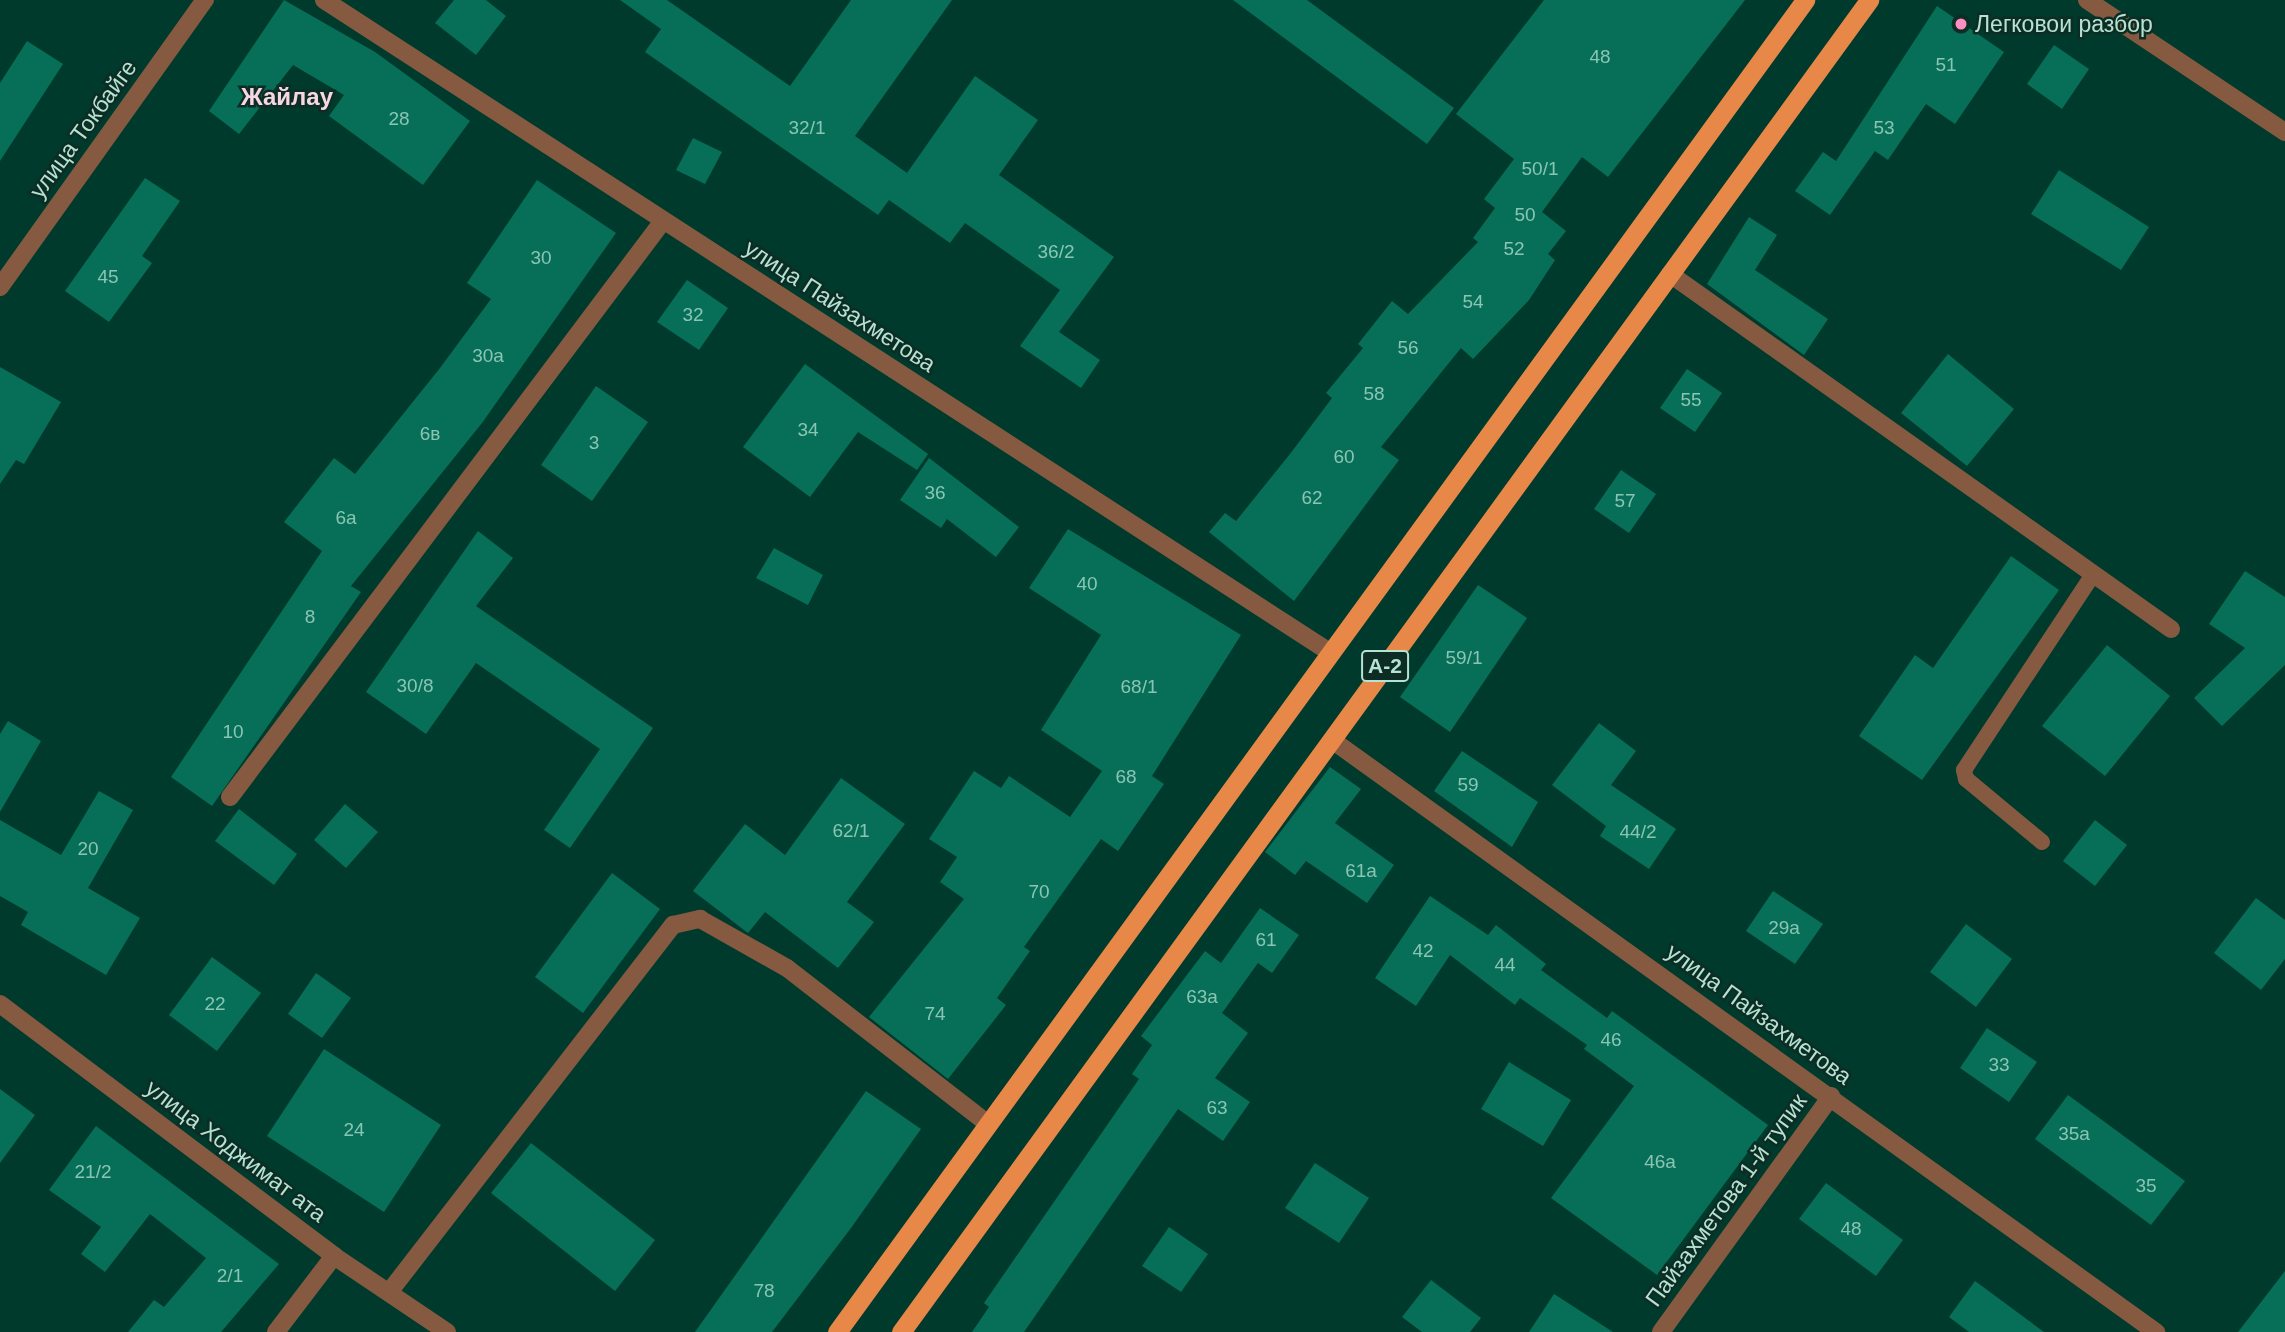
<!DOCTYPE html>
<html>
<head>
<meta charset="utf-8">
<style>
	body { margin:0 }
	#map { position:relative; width:2285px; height:1332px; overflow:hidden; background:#003a2c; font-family:Helvetica,sans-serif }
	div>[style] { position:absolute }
	.building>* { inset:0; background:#076f58 }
	.service>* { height:16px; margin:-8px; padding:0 8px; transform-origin:8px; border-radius:8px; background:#855a40 }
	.minor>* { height:18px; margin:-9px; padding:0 9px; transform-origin:9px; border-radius:9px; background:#855a40 }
	.tertiary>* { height:18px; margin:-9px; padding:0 9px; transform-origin:9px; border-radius:9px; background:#855a40 }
	.trunk>* { height:19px; margin:-9.5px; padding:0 9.5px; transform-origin:9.5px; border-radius:9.5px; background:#e88848 }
	.dots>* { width:19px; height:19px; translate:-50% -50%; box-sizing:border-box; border:4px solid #0d2d24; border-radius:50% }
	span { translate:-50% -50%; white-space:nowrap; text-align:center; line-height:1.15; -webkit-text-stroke:5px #0d2d24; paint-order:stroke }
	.number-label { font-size:19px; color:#8ac5b4 }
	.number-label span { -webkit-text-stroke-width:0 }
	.shield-label span { padding:2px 5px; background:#0d2d24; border:2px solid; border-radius:5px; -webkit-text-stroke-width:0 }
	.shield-label { font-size:21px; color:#b5e2d3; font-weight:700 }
	.poi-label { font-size:23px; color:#b5e2d3 }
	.left { translate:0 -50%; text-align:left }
	.street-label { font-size:23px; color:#b5e2d3 }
	.neighbourhood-label { font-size:24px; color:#f8d7e4; font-weight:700 }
</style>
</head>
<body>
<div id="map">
	<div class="building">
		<i style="clip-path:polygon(284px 0,375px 52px,470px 121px,423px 185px,329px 116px,344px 95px,293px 65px,239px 134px,209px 111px)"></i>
		<i style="clip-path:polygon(454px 0,486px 0,506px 16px,476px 55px,435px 23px)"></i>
		<i style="clip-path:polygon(620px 0,667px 0,790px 86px,851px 0,952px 0,855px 136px,907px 173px,975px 76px,1038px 120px,999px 175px,1114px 257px,1059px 332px,1100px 360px,1081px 388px,1020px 346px,1060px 290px,965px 223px,950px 243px,889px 200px,878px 215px,645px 52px,661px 29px)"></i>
		<i style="clip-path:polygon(1233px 0,1307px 0,1454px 108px,1427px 144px)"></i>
		<i style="clip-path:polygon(1544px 0,1745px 0,1608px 177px,1582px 157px,1542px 212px,1566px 231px,1548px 254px,1555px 260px,1529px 300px,1473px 359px,1461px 348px,1381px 447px,1399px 460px,1294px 601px,1209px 532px,1225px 513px,1236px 521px,1290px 454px,1332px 398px,1326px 393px,1363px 348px,1358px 344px,1392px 301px,1408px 314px,1478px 242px,1473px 238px,1495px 208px,1484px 199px,1514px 159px,1456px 114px)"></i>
		<i style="clip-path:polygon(1937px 6px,2004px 52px,1955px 124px,1926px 104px,1888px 160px,1875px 151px,1830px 215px,1795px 191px,1823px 152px,1836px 161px)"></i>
		<i style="clip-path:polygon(27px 41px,63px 64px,0 161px,0 83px)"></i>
		<i style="clip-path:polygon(2054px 45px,2089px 69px,2062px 109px,2027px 84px)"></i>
		<i style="clip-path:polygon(693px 138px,722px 152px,705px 184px,676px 170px)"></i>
		<i style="clip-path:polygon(2059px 170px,2149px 227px,2121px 270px,2031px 214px)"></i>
		<i style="clip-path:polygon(145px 178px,180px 201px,142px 256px,152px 263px,109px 322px,65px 291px)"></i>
		<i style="clip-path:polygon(537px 180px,616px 233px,482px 423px,351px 586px,361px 592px,212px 806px,171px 777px,322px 551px,284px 522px,334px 458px,355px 474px,440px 368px,491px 299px,467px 283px)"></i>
		<i style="clip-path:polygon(1749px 217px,1777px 235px,1755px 270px,1828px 319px,1804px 355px,1707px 284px)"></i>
		<i style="clip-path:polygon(687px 280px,728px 308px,699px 350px,657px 322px)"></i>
		<i style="clip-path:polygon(1948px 354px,2014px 409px,1967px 466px,1901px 413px)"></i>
		<i style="clip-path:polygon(805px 364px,928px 454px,917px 470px,858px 432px,810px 497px,743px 447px)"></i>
		<i style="clip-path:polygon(0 367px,61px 402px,24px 464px,16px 460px,0 484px)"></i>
		<i style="clip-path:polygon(1687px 369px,1722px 393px,1695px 432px,1660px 408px)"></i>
		<i style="clip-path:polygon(596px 386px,648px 422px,592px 501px,541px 465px)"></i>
		<i style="clip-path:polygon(929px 458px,1019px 527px,996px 557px,947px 519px,941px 528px,900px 500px)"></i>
		<i style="clip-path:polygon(1621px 470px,1656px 494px,1629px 533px,1594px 509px)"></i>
		<i style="clip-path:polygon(1068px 529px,1241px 635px,1152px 776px,1164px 784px,1118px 851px,1101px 839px,1024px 947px,1030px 951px,997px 998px,1006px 1005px,948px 1079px,869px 1017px,964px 899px,940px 882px,957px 857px,929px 839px,974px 771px,1001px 788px,1009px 776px,1070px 817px,1102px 771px,1041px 730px,1101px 635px,1029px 588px)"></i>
		<i style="clip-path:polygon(478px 531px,513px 558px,476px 606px,653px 728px,570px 848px,544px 830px,600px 749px,476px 663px,426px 734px,366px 692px)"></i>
		<i style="clip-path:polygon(774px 548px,823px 575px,808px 605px,756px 578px)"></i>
		<i style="clip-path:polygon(2011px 556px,2059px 590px,1922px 780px,1859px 736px,1915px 655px,1933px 668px)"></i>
		<i style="clip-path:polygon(2245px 571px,2285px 597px,2285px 665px,2222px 726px,2194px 698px,2245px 648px,2209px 624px)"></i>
		<i style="clip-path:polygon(1478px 585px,1527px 618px,1450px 732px,1400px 697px)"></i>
		<i style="clip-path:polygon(2107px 645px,2170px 696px,2105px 776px,2042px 726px)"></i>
		<i style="clip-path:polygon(8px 721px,41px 741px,0 812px,0 734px)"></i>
		<i style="clip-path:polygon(1599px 723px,1636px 751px,1611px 785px,1676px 829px,1649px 869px,1600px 836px,1606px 826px,1552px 785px)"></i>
		<i style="clip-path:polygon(1462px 751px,1538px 802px,1512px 847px,1434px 791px)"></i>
		<i style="clip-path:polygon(1330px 767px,1361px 789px,1335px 823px,1394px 865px,1367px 903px,1306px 861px,1295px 875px,1265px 852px)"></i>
		<i style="clip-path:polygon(841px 778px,905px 824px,847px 902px,874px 922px,838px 968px,765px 912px,748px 933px,693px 891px,745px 824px,785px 855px)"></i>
		<i style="clip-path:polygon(99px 791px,133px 810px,88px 888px,140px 918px,106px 975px,21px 925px,28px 912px,0 896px,0 820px,61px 855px)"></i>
		<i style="clip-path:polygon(345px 804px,378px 832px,346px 868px,314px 840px)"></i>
		<i style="clip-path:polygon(239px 809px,297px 854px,274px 885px,215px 841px)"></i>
		<i style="clip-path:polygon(2095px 820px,2127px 845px,2095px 886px,2063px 861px)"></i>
		<i style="clip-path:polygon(612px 873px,660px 909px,583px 1013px,535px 977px)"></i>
		<i style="clip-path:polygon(1773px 891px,1823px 924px,1795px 964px,1746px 931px)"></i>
		<i style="clip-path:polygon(1430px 896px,1488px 935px,1496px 925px,1546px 964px,1541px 970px,1607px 1018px,1612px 1011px,1768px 1125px,1657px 1275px,1551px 1198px,1634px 1086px,1584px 1049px,1587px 1045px,1520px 998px,1515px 1005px,1450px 955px,1416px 1006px,1375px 978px)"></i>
		<i style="clip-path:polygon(2256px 898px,2285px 920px,2285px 959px,2261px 990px,2214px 953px)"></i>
		<i style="clip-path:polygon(1260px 908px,1299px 935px,1272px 973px,1258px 963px,1222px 1013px,1248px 1033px,1215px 1078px,1250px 1102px,1223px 1141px,1178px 1109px,1024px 1332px,972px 1332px,989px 1307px,984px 1303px,1139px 1079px,1132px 1074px,1152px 1045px,1141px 1036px,1205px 951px,1221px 963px)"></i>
		<i style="clip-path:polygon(1966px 924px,2012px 959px,1976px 1007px,1930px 972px)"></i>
		<i style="clip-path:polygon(212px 957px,261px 993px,217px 1051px,169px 1015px)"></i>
		<i style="clip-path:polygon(316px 973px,351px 998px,322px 1038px,288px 1014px)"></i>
		<i style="clip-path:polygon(1987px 1028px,2037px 1062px,2009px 1102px,1960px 1068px)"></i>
		<i style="clip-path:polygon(324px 1049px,441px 1125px,384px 1212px,267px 1136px)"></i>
		<i style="clip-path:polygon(1509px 1062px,1571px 1100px,1543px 1146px,1481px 1109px)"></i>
		<i style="clip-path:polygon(0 1089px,35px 1115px,0 1163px)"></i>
		<i style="clip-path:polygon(866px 1091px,921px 1129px,851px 1228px,772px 1332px,695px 1332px)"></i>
		<i style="clip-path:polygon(2068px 1095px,2185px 1181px,2151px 1225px,2035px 1139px)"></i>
		<i style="clip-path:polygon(96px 1126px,279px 1264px,221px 1332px,128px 1332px,154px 1300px,164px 1307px,206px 1258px,150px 1214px,105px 1272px,81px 1254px,101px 1227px,49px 1190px)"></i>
		<i style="clip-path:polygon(531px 1143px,655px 1240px,615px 1291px,491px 1193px)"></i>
		<i style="clip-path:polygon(1315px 1163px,1369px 1198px,1339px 1243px,1285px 1208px)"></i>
		<i style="clip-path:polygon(1826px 1183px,1903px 1240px,1876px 1276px,1799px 1219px)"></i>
		<i style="clip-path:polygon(1169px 1227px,1208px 1254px,1181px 1292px,1142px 1266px)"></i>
		<i style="clip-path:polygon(2285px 1271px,2285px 1332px,2238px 1332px)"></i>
		<i style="clip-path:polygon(1431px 1280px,1481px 1318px,1470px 1332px,1422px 1332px,1402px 1317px)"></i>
		<i style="clip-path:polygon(1975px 1281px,2044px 1332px,1969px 1332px,1949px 1317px)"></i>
		<i style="clip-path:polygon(1554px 1294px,1613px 1332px,1529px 1332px)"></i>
	</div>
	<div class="service">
		<i style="left:2042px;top:842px;width:99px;rotate:-140.3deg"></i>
		<i style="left:1966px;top:779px;width:9px;rotate:-103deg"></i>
		<i style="left:1964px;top:770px;width:235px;rotate:-56.6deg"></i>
	</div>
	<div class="minor">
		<i style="left:324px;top:0;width:1200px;rotate:32.96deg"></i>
		<i style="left:1670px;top:274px;width:614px;rotate:35.32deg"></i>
		<i style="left:0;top:287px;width:353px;rotate:-54.5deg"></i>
		<i style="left:1332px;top:740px;width:1015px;rotate:35.7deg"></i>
		<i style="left:230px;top:797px;width:721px;rotate:-53.07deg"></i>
		<i style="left:0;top:1004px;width:418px;rotate:37deg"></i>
		<i style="left:334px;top:1256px;width:136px;rotate:33.9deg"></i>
		<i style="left:390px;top:1291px;width:463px;rotate:-52.3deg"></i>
		<i style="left:673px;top:925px;width:28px;rotate:-13deg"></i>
		<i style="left:700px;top:919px;width:100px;rotate:29.4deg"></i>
		<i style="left:787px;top:968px;width:254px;rotate:37.8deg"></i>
		<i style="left:276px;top:1332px;width:96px;rotate:-52.7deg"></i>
		<i style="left:1661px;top:1332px;width:291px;rotate:-54.2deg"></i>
	</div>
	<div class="tertiary">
		<i style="left:2087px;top:0;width:238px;rotate:33.7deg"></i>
	</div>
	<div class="trunk">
		<i style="left:837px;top:1332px;width:1647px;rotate:-53.99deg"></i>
		<i style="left:901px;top:1332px;width:1647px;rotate:-53.99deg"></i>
	</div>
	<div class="dots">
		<i style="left:1961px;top:24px;background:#fc8fc1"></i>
	</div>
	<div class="number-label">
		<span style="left:1600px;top:57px">48</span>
		<span style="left:1946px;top:65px">51</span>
		<span style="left:399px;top:119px">28</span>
		<span style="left:807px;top:128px">32/1</span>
		<span style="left:1884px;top:128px">53</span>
		<span style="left:1540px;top:169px">50/1</span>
		<span style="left:1525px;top:215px">50</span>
		<span style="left:1514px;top:249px">52</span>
		<span style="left:1056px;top:252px">36/2</span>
		<span style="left:541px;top:258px">30</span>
		<span style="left:108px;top:277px">45</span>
		<span style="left:1473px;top:302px">54</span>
		<span style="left:693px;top:315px">32</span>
		<span style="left:1408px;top:348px">56</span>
		<span style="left:488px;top:356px">30а</span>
		<span style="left:1374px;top:394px">58</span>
		<span style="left:1691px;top:400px">55</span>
		<span style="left:808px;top:430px">34</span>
		<span style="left:430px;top:434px">6в</span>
		<span style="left:594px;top:443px">3</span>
		<span style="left:1344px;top:457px">60</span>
		<span style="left:935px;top:493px">36</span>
		<span style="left:1312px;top:498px">62</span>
		<span style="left:1625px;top:501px">57</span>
		<span style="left:346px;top:518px">6а</span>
		<span style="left:1087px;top:584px">40</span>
		<span style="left:310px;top:617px">8</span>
		<span style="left:1464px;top:658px">59/1</span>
		<span style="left:415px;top:686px">30/8</span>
		<span style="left:1139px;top:687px">68/1</span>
		<span style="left:233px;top:732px">10</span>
		<span style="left:1126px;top:777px">68</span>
		<span style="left:1468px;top:785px">59</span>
		<span style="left:851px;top:831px">62/1</span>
		<span style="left:1638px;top:832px">44/2</span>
		<span style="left:88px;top:849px">20</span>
		<span style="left:1361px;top:871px">61а</span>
		<span style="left:1039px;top:892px">70</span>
		<span style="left:1784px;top:928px">29а</span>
		<span style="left:1266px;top:940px">61</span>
		<span style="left:1423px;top:951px">42</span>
		<span style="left:1505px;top:965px">44</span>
		<span style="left:1202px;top:997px">63а</span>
		<span style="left:215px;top:1004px">22</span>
		<span style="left:935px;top:1014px">74</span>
		<span style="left:1611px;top:1040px">46</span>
		<span style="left:1999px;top:1065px">33</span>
		<span style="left:1217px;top:1108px">63</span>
		<span style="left:354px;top:1130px">24</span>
		<span style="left:2074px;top:1134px">35а</span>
		<span style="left:1660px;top:1162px">46а</span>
		<span style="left:93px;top:1172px">21/2</span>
		<span style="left:2146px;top:1186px">35</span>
		<span style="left:1851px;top:1229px">48</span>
		<span style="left:230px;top:1276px">2/1</span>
		<span style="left:764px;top:1291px">78</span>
	</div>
	<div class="shield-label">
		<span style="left:1385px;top:666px">A-2</span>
	</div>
	<div class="poi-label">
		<span class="left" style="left:1975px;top:24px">Легковои разбор</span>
	</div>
	<div class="street-label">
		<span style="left:83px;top:129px;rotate:-54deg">улица Токбайге</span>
		<span style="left:840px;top:306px;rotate:33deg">улица Пайзахметова</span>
		<span style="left:1759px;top:1014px;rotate:36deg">улица Пайзахметова</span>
		<span style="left:236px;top:1151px;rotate:37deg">улица Ходжимат ата</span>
		<span style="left:1726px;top:1200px;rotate:-54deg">Пайзахметова 1-й тупик</span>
	</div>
	<div class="neighbourhood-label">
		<span style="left:287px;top:97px">Жайлау</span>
	</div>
</div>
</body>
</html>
